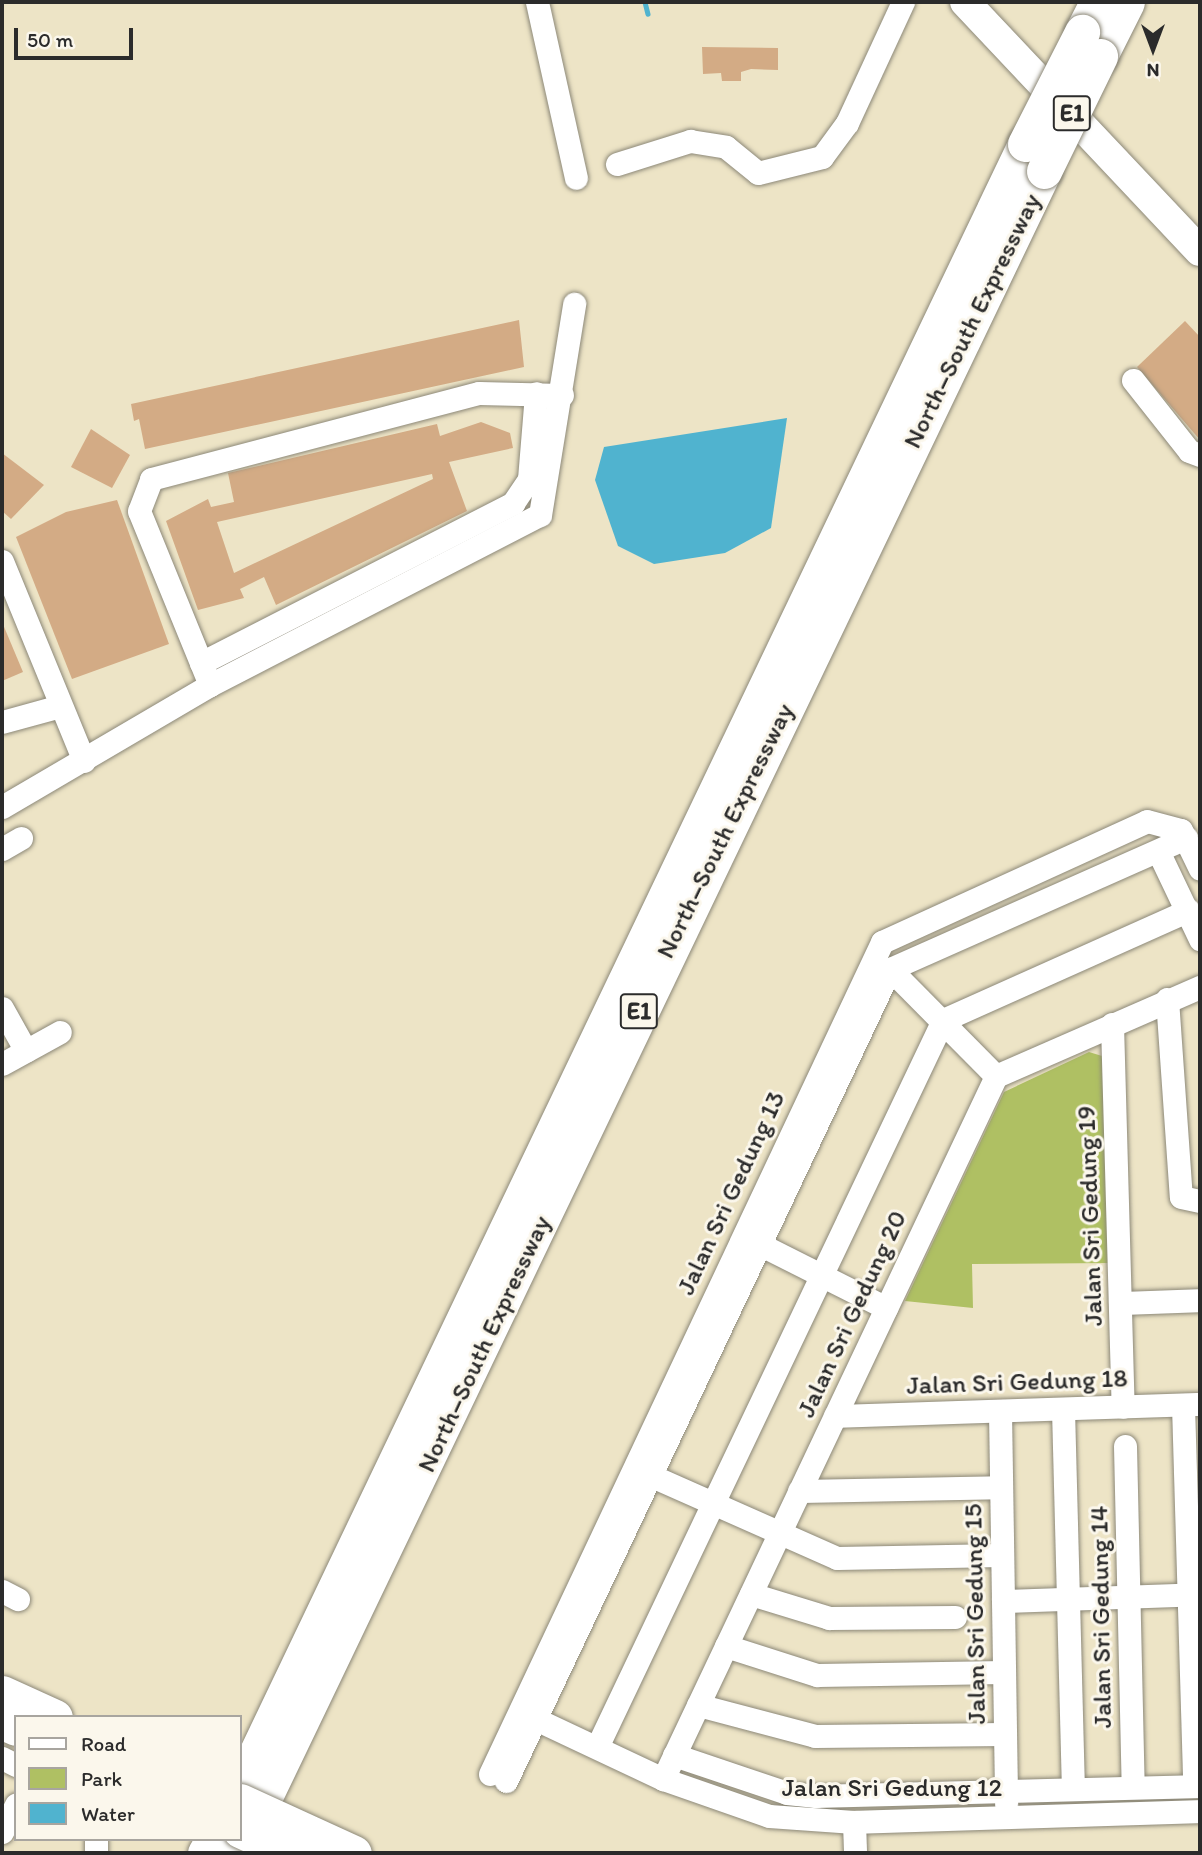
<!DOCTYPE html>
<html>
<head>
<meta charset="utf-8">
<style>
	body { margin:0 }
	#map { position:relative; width:1202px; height:1855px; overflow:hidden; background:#ede4c6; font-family:Itim,sans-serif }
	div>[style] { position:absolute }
	.green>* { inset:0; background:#afc063 }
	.water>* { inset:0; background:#50b3cf }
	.stream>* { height:4.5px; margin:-2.25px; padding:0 2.25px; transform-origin:2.25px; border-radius:2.25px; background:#50b3cf }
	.building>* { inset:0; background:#d3ab85 }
	.roads { filter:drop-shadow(0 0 2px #8c8878) drop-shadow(0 0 2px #8c8878) }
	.minor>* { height:23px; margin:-11.5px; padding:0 11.5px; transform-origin:11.5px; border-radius:11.5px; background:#fff }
	.major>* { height:30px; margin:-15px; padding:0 15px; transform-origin:15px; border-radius:15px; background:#fff }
	.highway>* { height:35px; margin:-17.5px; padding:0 17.5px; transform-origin:17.5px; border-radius:17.5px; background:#fff }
	.bridges { filter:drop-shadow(0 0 2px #8c8878) drop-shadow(0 0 2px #8c8878) }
	.highway-bridge>* { height:35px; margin:-17.5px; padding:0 17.5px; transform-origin:17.5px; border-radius:17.5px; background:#fff }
	span { translate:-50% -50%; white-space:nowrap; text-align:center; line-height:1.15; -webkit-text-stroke:6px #fbf7ec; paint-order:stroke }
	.shield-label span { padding:2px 5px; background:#fbf7ec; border:2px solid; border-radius:5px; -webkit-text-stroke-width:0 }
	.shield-label { font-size:24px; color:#2b2b2b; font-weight:700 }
	.street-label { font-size:26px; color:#2b2b2b }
	.frame { position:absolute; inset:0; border:4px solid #2b2b2b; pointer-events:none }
	.legend { position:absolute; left:14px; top:1715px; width:228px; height:126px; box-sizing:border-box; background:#fbf7ec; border:2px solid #a8a59f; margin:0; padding:9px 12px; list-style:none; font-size:21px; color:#2b2b2b }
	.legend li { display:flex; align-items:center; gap:14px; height:35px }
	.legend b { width:35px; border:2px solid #a8a59f }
	.north { position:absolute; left:1118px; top:14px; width:70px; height:70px; -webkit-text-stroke:5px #fbf7ec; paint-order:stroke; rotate:180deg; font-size:19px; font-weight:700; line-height:28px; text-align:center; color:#2b2b2b }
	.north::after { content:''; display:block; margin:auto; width:24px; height:32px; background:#2b2b2b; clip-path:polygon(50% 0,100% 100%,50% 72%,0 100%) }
	.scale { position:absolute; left:14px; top:28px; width:119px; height:32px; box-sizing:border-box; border:4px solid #2b2b2b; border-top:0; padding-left:9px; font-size:21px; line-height:24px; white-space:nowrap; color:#2b2b2b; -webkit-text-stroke:5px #fbf7ec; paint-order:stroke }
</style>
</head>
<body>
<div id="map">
	<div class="green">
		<i style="clip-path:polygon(1089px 1052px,1102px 1056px,1111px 1263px,972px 1264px,973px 1308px,905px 1301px,1004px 1092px)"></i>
	</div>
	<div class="water">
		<i style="clip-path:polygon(787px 418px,771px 528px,725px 553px,654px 564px,618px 546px,595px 480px,604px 447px)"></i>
	</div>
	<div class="stream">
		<i style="left:645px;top:2px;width:12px;rotate:76deg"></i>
	</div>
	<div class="building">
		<i style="clip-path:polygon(702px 47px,778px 48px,778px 70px,751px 69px,741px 72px,741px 81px,722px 81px,721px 73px,703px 74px)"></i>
		<i style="clip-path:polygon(519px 320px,524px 367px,145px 449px,139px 419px,134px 421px,131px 404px)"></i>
		<i style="clip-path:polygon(1185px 321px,1200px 337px,1200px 440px,1137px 367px)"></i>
		<i style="clip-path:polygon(evenodd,481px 422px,510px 433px,513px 448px,449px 462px,467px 511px,276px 605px,264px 577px,240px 589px,244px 598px,198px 610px,166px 521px,208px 499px,211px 507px,234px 502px,228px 473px,437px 424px,440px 436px,481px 422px,432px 474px,433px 479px,234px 573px,217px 522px,432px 474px)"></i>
		<i style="clip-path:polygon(91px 429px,130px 455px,112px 488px,71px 467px)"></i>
		<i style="clip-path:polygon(2px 453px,44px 485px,11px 519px,2px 511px)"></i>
		<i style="clip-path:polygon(117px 500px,169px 644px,72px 679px,16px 537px,66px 512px)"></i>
		<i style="clip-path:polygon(2px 622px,23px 672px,2px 681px)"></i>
	</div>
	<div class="roads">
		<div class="minor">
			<i style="left:537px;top:2px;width:180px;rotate:77.5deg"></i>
			<i style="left:617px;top:164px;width:77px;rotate:-17.5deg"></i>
			<i style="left:690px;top:141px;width:36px;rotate:9deg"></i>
			<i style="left:726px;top:147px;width:41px;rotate:39.1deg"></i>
			<i style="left:758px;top:173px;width:66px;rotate:-14deg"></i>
			<i style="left:822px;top:157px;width:42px;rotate:-53.7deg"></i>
			<i style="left:847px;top:123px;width:133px;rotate:-65.2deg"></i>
			<i style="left:1133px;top:380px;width:90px;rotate:51.7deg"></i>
			<i style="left:1189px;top:451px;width:12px;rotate:20deg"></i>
			<i style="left:2px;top:561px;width:216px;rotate:67.7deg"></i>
			<i style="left:201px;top:663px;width:351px;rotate:-27.1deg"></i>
			<i style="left:513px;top:503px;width:29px;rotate:-56deg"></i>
			<i style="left:529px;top:479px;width:86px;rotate:-85.3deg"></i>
			<i style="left:210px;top:685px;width:188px;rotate:-112.2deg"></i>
			<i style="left:139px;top:511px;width:34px;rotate:-69deg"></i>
			<i style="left:151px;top:479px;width:339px;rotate:-14.7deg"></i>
			<i style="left:479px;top:393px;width:83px;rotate:1.4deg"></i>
			<i style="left:2px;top:722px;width:60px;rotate:-15.4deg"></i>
			<i style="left:2px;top:807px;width:241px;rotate:-30.4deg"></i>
			<i style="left:210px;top:685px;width:371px;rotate:-27.3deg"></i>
			<i style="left:540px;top:515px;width:214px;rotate:-80.8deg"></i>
			<i style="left:2px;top:849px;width:22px;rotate:-30deg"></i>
			<i style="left:1158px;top:851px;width:98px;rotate:64.5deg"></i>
			<i style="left:890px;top:969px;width:151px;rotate:45.3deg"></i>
			<i style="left:1167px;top:999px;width:198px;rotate:86deg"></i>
			<i style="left:1181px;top:1197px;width:19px;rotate:12deg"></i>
			<i style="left:2px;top:1008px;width:49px;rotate:60.8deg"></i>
			<i style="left:1112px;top:1024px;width:383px;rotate:88.4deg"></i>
			<i style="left:2px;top:1064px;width:66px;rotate:-28.9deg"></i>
			<i style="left:761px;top:1245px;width:140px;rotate:26.7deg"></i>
			<i style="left:1120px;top:1303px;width:80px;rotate:-2.1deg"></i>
			<i style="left:1183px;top:1405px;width:381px;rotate:88.3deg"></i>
			<i style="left:1063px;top:1409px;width:379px;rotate:88.5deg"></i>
			<i style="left:1000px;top:1411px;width:392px;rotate:89.1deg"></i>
			<i style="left:835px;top:1416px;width:365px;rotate:-1.9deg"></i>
			<i style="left:1125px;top:1446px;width:341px;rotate:88.7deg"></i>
			<i style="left:654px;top:1477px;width:200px;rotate:23.9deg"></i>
			<i style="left:837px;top:1558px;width:165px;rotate:-1deg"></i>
			<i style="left:799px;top:1491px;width:202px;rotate:-1.1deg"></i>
			<i style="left:2px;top:1591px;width:18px;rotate:27deg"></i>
			<i style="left:751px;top:1594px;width:82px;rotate:17.1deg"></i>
			<i style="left:829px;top:1618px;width:126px;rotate:-0.5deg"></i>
			<i style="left:1003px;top:1601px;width:197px;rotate:-2deg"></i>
			<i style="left:726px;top:1646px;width:96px;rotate:17.7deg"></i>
			<i style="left:817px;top:1675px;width:187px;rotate:-0.9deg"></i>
			<i style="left:698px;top:1705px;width:121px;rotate:14.8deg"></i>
			<i style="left:815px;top:1736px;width:190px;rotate:-0.6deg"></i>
			<i style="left:525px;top:1714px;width:153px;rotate:25.2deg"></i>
			<i style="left:663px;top:1779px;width:112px;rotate:19.2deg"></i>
			<i style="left:769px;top:1816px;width:85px;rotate:4deg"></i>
			<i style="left:854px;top:1822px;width:346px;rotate:-1.8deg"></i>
			<i style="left:597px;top:1747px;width:805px;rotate:-64.55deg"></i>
			<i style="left:943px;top:1020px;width:269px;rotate:-24.1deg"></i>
			<i style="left:674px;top:1755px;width:119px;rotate:18.6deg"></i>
			<i style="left:787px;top:1793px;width:29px;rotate:6deg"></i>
			<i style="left:816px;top:1796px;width:384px;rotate:-1.5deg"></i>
			<i style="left:2px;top:1758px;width:16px;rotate:27deg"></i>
			<i style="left:490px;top:1774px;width:920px;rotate:-64.77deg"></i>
			<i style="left:882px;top:942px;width:291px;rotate:-24.5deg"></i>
			<i style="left:1147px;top:821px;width:35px;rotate:15deg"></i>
			<i style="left:1181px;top:830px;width:43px;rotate:64deg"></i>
			<i style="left:663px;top:1779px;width:778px;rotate:-64.65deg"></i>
			<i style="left:996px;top:1076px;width:223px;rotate:-23.6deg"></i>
			<i style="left:506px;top:1781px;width:898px;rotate:-64.69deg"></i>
			<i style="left:890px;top:969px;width:324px;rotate:-23.9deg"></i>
			<i style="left:854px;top:1822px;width:31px;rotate:88deg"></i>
			<i style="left:2px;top:1832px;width:31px;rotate:-63deg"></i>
			<i style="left:96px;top:1853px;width:14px;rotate:-90deg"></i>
		</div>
		<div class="major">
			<i style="left:965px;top:2px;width:342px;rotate:46.7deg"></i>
		</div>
		<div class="highway">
			<i style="left:1082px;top:32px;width:34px;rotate:-63deg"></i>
			<i style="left:1100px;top:56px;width:60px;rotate:-63.4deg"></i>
			<i style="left:2px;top:1693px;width:58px;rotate:24.4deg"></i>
			<i style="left:2px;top:1722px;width:15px;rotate:23deg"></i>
			<i style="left:240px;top:1787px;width:1821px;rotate:-64.46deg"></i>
			<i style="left:205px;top:1853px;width:16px;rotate:-60deg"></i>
			<i style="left:238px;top:1853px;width:1865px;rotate:-64.4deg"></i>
		</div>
	</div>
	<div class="bridges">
		<div class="highway-bridge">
			<i style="left:1025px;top:144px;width:126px;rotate:-63deg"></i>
			<i style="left:1044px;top:171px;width:128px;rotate:-64deg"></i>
			<i style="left:240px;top:1801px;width:125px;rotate:24.5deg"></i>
			<i style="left:240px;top:1830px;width:55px;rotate:24.7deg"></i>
		</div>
	</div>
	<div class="shield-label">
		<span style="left:1072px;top:113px">E1</span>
		<span style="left:639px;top:1011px">E1</span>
	</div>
	<div class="street-label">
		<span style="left:972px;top:321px;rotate:-64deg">North–South Expressway</span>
		<span style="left:725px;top:831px;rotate:-64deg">North–South Expressway</span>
		<span style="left:731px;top:1193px;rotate:-65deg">Jalan Sri Gedung 13</span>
		<span style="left:1090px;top:1216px;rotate:-92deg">Jalan Sri Gedung 19</span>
		<span style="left:852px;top:1314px;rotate:-65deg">Jalan Sri Gedung 20</span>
		<span style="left:484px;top:1344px;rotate:-65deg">North–South Expressway</span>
		<span style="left:1017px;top:1382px;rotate:-2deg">Jalan Sri Gedung 18</span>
		<span style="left:975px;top:1614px;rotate:-91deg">Jalan Sri Gedung 15</span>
		<span style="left:1101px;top:1617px;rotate:-91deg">Jalan Sri Gedung 14</span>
		<span style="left:892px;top:1788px">Jalan Sri Gedung 12</span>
	</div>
	<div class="frame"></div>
	<ul class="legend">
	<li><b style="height:9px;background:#fff"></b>Road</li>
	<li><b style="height:19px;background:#afc063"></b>Park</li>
	<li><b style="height:19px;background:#50b3cf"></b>Water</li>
	</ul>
	<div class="north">N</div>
	<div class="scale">50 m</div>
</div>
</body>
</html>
